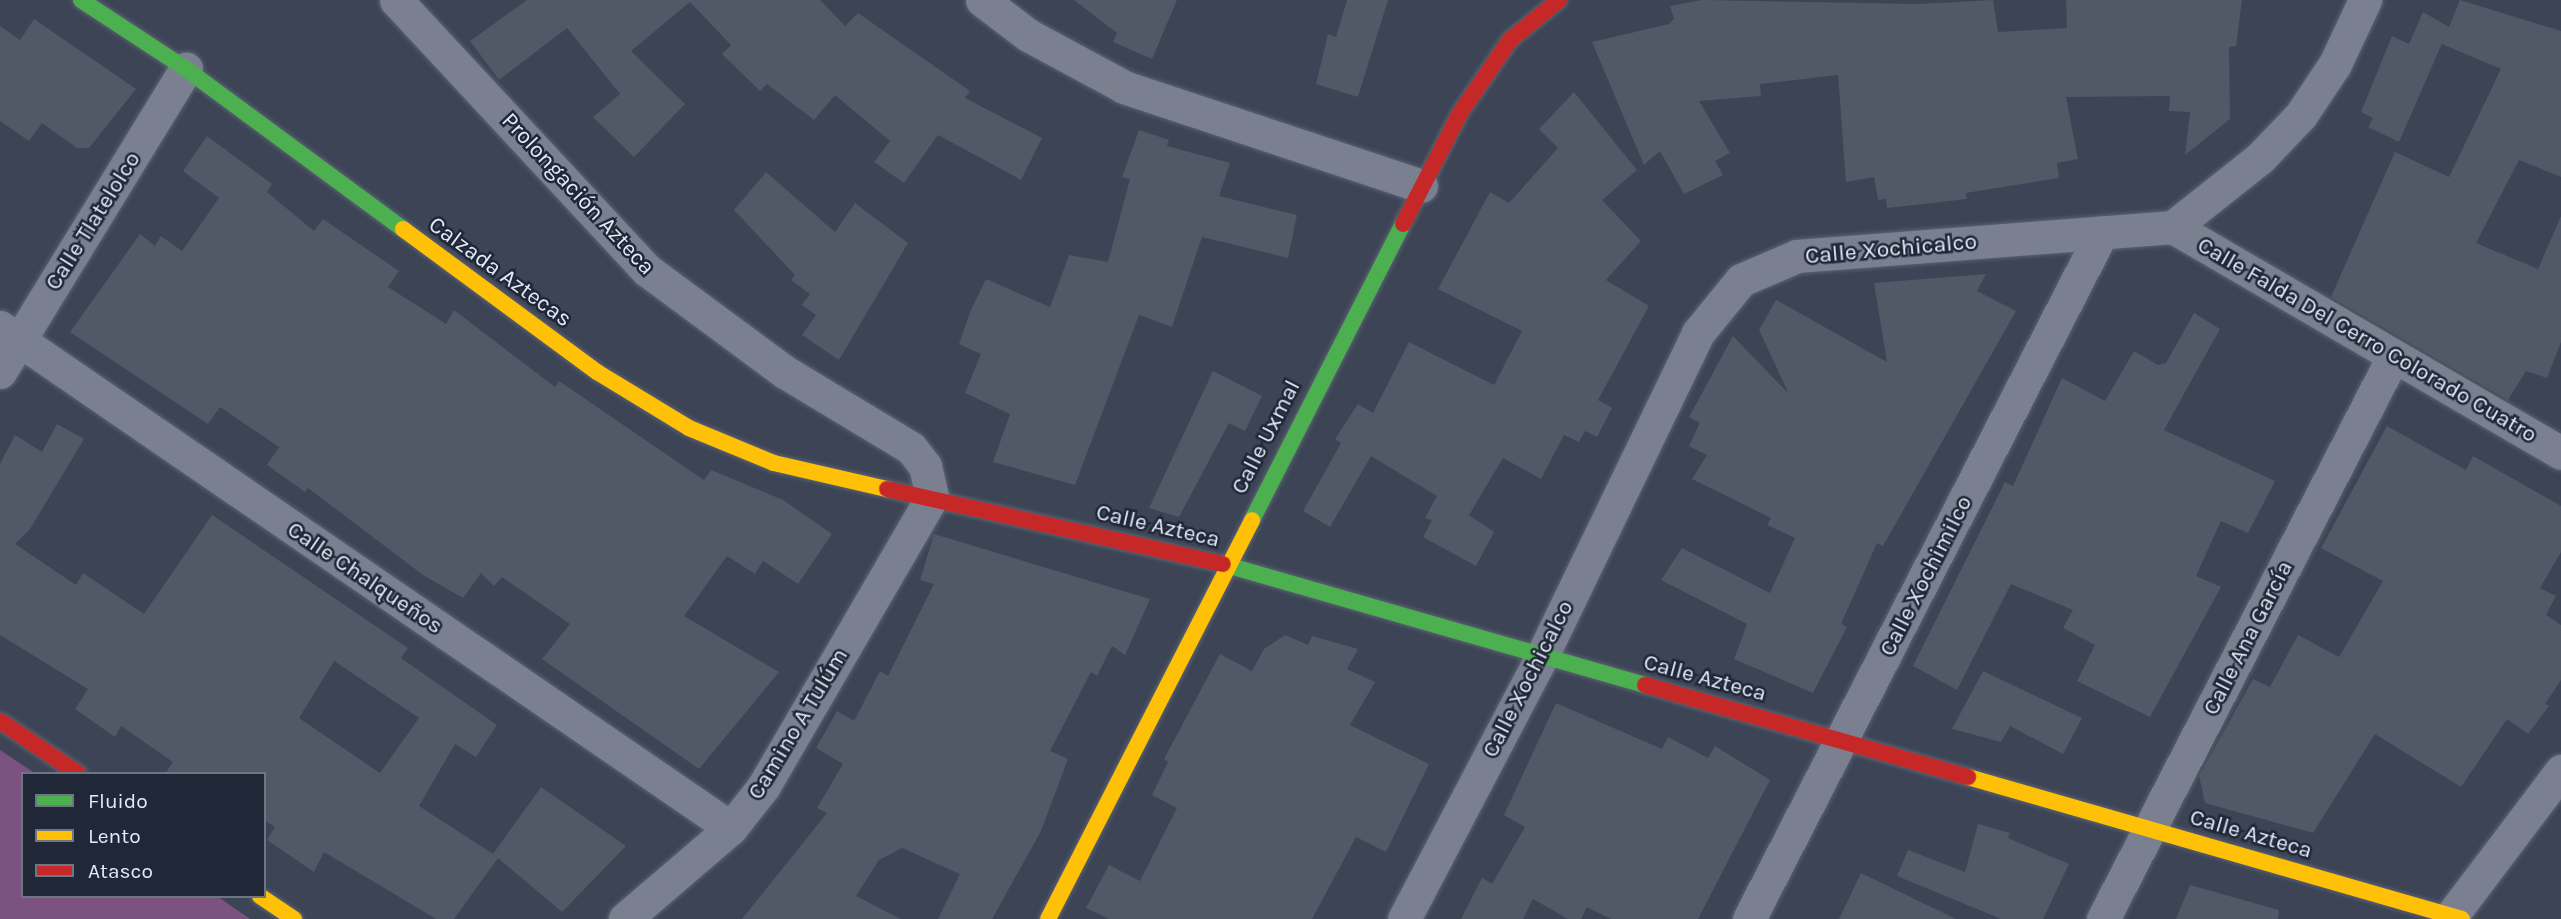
<!DOCTYPE html>
<html>
<head>
<meta charset="utf-8">
<style>
	body { margin:0 }
	#map { position:relative; width:2561px; height:919px; overflow:hidden; background:#3c4456; font-family:Karla,sans-serif }
	div>[style] { position:absolute }
	.green>* { inset:0; background:#7b5280 }
	.building>* { inset:0; background:#515866 }
	.roads { filter:drop-shadow(0 0 2px #5b6270) drop-shadow(0 0 2px #5b6270) }
	.street>* { height:33px; margin:-16.5px; padding:0 16.5px; transform-origin:16.5px; border-radius:16.5px; background:#7a808f }
	.fast>* { height:16px; margin:-8px; padding:0 8px; transform-origin:8px; border-radius:8px; background:#4caf50 }
	.slow>* { height:16px; margin:-8px; padding:0 8px; transform-origin:8px; border-radius:8px; background:#ffc107 }
	.jam>* { height:16px; margin:-8px; padding:0 8px; transform-origin:8px; border-radius:8px; background:#c62828 }
	span { translate:-50% -50%; white-space:nowrap; text-align:center; line-height:1.15; -webkit-text-stroke:5px #202736; paint-order:stroke }
	.street-label { font-size:23px; color:#e3ebfb }
	.legend { position:absolute; left:21px; top:772px; width:245px; height:126px; box-sizing:border-box; background:#202736; border:2px solid #6e7585; margin:0; padding:9px 12px; list-style:none; font-size:21px; color:#e3ebfb }
	.legend li { display:flex; align-items:center; gap:14px; height:35px }
	.legend b { width:35px; border:2px solid #6e7585 }
</style>
</head>
<body>
<div id="map">
	<div class="green">
		<i style="clip-path:polygon(0 750px,36px 774px,23px 774px,23px 896px,217px 896px,250px 919px,0 919px)"></i>
	</div>
	<div class="building">
		<i style="clip-path:polygon(527px 0,820px 0,845px 26px,858px 13px,970px 91px,965px 98px,1042px 138px,1021px 180px,938px 135px,904px 183px,874px 162px,890px 141px,835px 95px,814px 120px,767px 84px,760px 91px,722px 54px,731px 45px,690px 2px,631px 51px,685px 104px,634px 157px,593px 117px,620px 94px,567px 28px,499px 80px,470px 41px)"></i>
		<i style="clip-path:polygon(1074px 0,1177px 0,1152px 59px,1113px 42px,1117px 33px)"></i>
		<i style="clip-path:polygon(1347px 0,1388px 0,1358px 97px,1316px 84px,1328px 34px,1336px 37px)"></i>
		<i style="clip-path:polygon(1702px 0,1919px 4px,1993px 0,1998px 32px,2067px 28px,2066px 0,2242px 0,2236px 46px,2229px 47px,2230px 119px,2185px 155px,2190px 112px,2169px 111px,2170px 96px,2066px 97px,2078px 159px,2057px 163px,2059px 178px,1966px 193px,1967px 199px,1887px 208px,1886px 199px,1878px 200px,1874px 177px,1846px 182px,1838px 75px,1760px 84px,1761px 96px,1699px 101px,1730px 153px,1715px 161px,1723px 175px,1684px 194px,1660px 151px,1644px 165px,1592px 42px,1669px 24px,1674px 19px,1670px 6px)"></i>
		<i style="clip-path:polygon(2460px 0,2561px 31px,2561px 177px,2519px 160px,2476px 243px,2538px 269px,2561px 216px,2561px 342px,2547px 378px,2526px 371px,2508px 400px,2331px 297px,2395px 152px,2449px 177px,2501px 69px,2442px 44px,2444px 39px,2399px 142px,2368px 127px,2373px 118px,2361px 112px,2392px 36px,2409px 44px,2423px 12px,2449px 27px)"></i>
		<i style="clip-path:polygon(34px 19px,136px 89px,89px 148px,77px 148px,42px 123px,29px 141px,0 121px,0 26px,20px 40px)"></i>
		<i style="clip-path:polygon(1574px 92px,1637px 170px,1602px 200px,1641px 241px,1606px 280px,1649px 306px,1598px 400px,1612px 408px,1597px 437px,1585px 431px,1579px 442px,1564px 435px,1541px 479px,1503px 458px,1469px 515px,1494px 532px,1476px 566px,1423px 537px,1432px 520px,1425px 518px,1437px 496px,1371px 456px,1330px 527px,1303px 511px,1341px 443px,1335px 439px,1358px 404px,1373px 413px,1409px 342px,1494px 385px,1522px 331px,1438px 289px,1490px 192px,1509px 203px,1558px 148px,1539px 129px)"></i>
		<i style="clip-path:polygon(1139px 130px,1169px 140px,1167px 146px,1230px 163px,1219px 196px,1297px 215px,1288px 258px,1202px 237px,1172px 327px,1139px 315px,1075px 485px,993px 462px,1010px 414px,965px 393px,981px 354px,959px 344px,970px 312px,986px 279px,1050px 307px,1069px 255px,1108px 262px,1130px 179px,1122px 177px)"></i>
		<i style="clip-path:polygon(207px 136px,272px 184px,267px 192px,314px 231px,323px 219px,399px 271px,388px 287px,446px 324px,454px 310px,555px 387px,559px 381px,704px 480px,711px 470px,783px 500px,832px 534px,798px 584px,763px 561px,755px 574px,727px 556px,684px 616px,779px 672px,699px 769px,542px 659px,570px 624px,502px 577px,494px 586px,481px 573px,463px 598px,423px 575px,308px 488px,305px 492px,267px 465px,279px 447px,220px 407px,208px 424px,70px 332px,140px 234px,155px 246px,161px 236px,182px 251px,219px 198px,183px 171px)"></i>
		<i style="clip-path:polygon(766px 172px,835px 232px,855px 203px,908px 243px,839px 360px,802px 335px,816px 315px,802px 305px,810px 294px,791px 280px,795px 275px,734px 210px)"></i>
		<i style="clip-path:polygon(1986px 274px,1977px 291px,2016px 311px,1883px 546px,1877px 543px,1841px 624px,1847px 627px,1813px 693px,1734px 659px,1747px 624px,1661px 580px,1682px 548px,1770px 593px,1795px 538px,1767px 525px,1771px 518px,1692px 479px,1707px 455px,1689px 446px,1700px 423px,1689px 417px,1733px 336px,1789px 394px,1759px 330px,1776px 300px,1887px 362px,1874px 283px)"></i>
		<i style="clip-path:polygon(2194px 313px,2220px 329px,2164px 430px,2275px 481px,2248px 533px,2221px 521px,2196px 576px,2221px 587px,2150px 717px,2077px 681px,2095px 645px,2063px 628px,2073px 610px,2011px 584px,1957px 690px,1913px 666px,2005px 482px,2013px 486px,2062px 378px,2105px 401px,2134px 351px,2158px 365px,2166px 363px)"></i>
		<i style="clip-path:polygon(1213px 371px,1262px 396px,1245px 431px,1229px 423px,1179px 517px,1149px 508px)"></i>
		<i style="clip-path:polygon(evenodd,57px 424px,84px 439px,30px 529px,15px 544px,76px 585px,83px 573px,144px 614px,212px 515px,408px 648px,401px 658px,497px 725px,476px 757px,455px 744px,419px 806px,493px 854px,541px 787px,626px 846px,562px 912px,498px 858px,454px 919px,436px 919px,324px 852px,314px 872px,267px 840px,275px 827px,264px 820px,264px 774px,165px 774px,173px 762px,121px 726px,115px 737px,75px 709px,88px 689px,0 635px,0 464px,15px 435px,42px 452px,57px 424px,334px 661px,419px 718px,380px 773px,299px 718px,334px 661px)"></i>
		<i style="clip-path:polygon(2387px 426px,2466px 470px,2473px 456px,2561px 506px,2561px 552px,2540px 588px,2556px 596px,2546px 615px,2561px 625px,2561px 680px,2545px 704px,2549px 706px,2528px 734px,2507px 719px,2461px 787px,2375px 734px,2313px 833px,2205px 803px,2199px 776px,2253px 679px,2270px 687px,2298px 635px,2339px 657px,2383px 581px,2321px 548px)"></i>
		<i style="clip-path:polygon(934px 534px,1150px 599px,1125px 655px,1112px 646px,1097px 676px,1091px 672px,1050px 751px,1068px 759px,1041px 831px,992px 919px,938px 919px,960px 874px,902px 848px,879px 860px,856px 896px,901px 919px,742px 919px,827px 813px,817px 808px,843px 764px,816px 748px,837px 711px,854px 721px,880px 671px,888px 676px,934px 584px,920px 580px)"></i>
		<i style="clip-path:polygon(1285px 635px,1308px 645px,1312px 636px,1358px 649px,1347px 669px,1375px 682px,1350px 725px,1429px 764px,1386px 852px,1356px 837px,1312px 919px,1109px 919px,1086px 908px,1109px 865px,1140px 881px,1177px 808px,1152px 795px,1168px 762px,1164px 759px,1220px 654px,1252px 671px,1264px 649px)"></i>
		<i style="clip-path:polygon(1983px 671px,2082px 718px,2063px 754px,2010px 726px,2001px 742px,1952px 729px)"></i>
		<i style="clip-path:polygon(1556px 703px,1662px 749px,1668px 737px,1708px 758px,1715px 746px,1770px 780px,1698px 919px,1611px 919px,1587px 907px,1581px 919px,1568px 919px,1533px 899px,1523px 919px,1461px 919px,1482px 878px,1492px 884px,1525px 827px,1504px 815px)"></i>
		<i style="clip-path:polygon(1978px 824px,2010px 833px,2008px 838px,2069px 864px,2043px 919px,2001px 919px,1897px 876px,1908px 850px,1965px 872px)"></i>
		<i style="clip-path:polygon(1861px 873px,1956px 919px,1839px 919px)"></i>
		<i style="clip-path:polygon(2190px 885px,2279px 910px,2278px 919px,2176px 919px)"></i>
	</div>
	<div class="roads">
		<div class="street">
			<i style="left:396px;top:0;width:369px;rotate:47.1deg"></i>
			<i style="left:647px;top:270px;width:172px;rotate:36.5deg"></i>
			<i style="left:785px;top:372px;width:147px;rotate:31.1deg"></i>
			<i style="left:911px;top:448px;width:23px;rotate:52deg"></i>
			<i style="left:925px;top:466px;width:32px;rotate:77deg"></i>
			<i style="left:932px;top:497px;width:334px;rotate:120.2deg"></i>
			<i style="left:764px;top:786px;width:53px;rotate:128.2deg"></i>
			<i style="left:731px;top:828px;width:140px;rotate:139.4deg"></i>
			<i style="left:982px;top:0;width:58px;rotate:37.3deg"></i>
			<i style="left:1028px;top:35px;width:109px;rotate:28.4deg"></i>
			<i style="left:1124px;top:87px;width:313px;rotate:18.4deg"></i>
			<i style="left:2173px;top:227px;width:449px;rotate:30.2deg"></i>
			<i style="left:0;top:327px;width:886px;rotate:34.43deg"></i>
			<i style="left:0;top:372px;width:356px;rotate:-58.5deg"></i>
			<i style="left:1404px;top:919px;width:297px;rotate:-62.3deg"></i>
			<i style="left:1542px;top:656px;width:359px;rotate:-64.2deg"></i>
			<i style="left:1698px;top:333px;width:68px;rotate:-50.9deg"></i>
			<i style="left:1741px;top:280px;width:61px;rotate:-23.2deg"></i>
			<i style="left:1797px;top:256px;width:377px;rotate:-4.4deg"></i>
			<i style="left:2173px;top:227px;width:111px;rotate:-38.4deg"></i>
			<i style="left:2260px;top:158px;width:59px;rotate:-46.4deg"></i>
			<i style="left:2301px;top:115px;width:61px;rotate:-56.3deg"></i>
			<i style="left:2335px;top:64px;width:71px;rotate:-64.9deg"></i>
			<i style="left:1749px;top:919px;width:772px;rotate:-62.8deg"></i>
			<i style="left:2103px;top:919px;width:632px;rotate:-62.71deg"></i>
			<i style="left:2449px;top:919px;width:186px;rotate:-52.9deg"></i>
		</div>
		<div class="fast">
			<i style="left:81px;top:0;width:126px;rotate:33.3deg"></i>
			<i style="left:186px;top:69px;width:270px;rotate:36.4deg"></i>
			<i style="left:1252px;top:520px;width:332px;rotate:-63deg"></i>
			<i style="left:1223px;top:564px;width:439px;rotate:16deg"></i>
		</div>
		<div class="slow">
			<i style="left:403px;top:229px;width:241px;rotate:36.4deg"></i>
			<i style="left:597px;top:372px;width:108px;rotate:31.3deg"></i>
			<i style="left:689px;top:428px;width:92px;rotate:22.4deg"></i>
			<i style="left:774px;top:463px;width:116px;rotate:13deg"></i>
			<i style="left:1968px;top:777px;width:514px;rotate:16.04deg"></i>
			<i style="left:260px;top:896px;width:41px;rotate:34.1deg"></i>
			<i style="left:1048px;top:919px;width:448px;rotate:-62.9deg"></i>
		</div>
		<div class="jam">
			<i style="left:1403px;top:224px;width:125px;rotate:-62.8deg"></i>
			<i style="left:1460px;top:113px;width:88px;rotate:-55.6deg"></i>
			<i style="left:1510px;top:40px;width:63px;rotate:-39.2deg"></i>
			<i style="left:887px;top:489px;width:344px;rotate:12.6deg"></i>
			<i style="left:1645px;top:685px;width:336px;rotate:15.9deg"></i>
			<i style="left:0;top:721px;width:95px;rotate:33.9deg"></i>
		</div>
	</div>
	<div class="street-label">
		<span style="left:578px;top:194px;rotate:47deg">Prolongación Azteca</span>
		<span style="left:93px;top:221px;rotate:-58deg">Calle Tlatelolco</span>
		<span style="left:1891px;top:249px;rotate:-5deg">Calle Xochicalco</span>
		<span style="left:500px;top:272px;rotate:36deg">Calzada Aztecas</span>
		<span style="left:2367px;top:340px;rotate:30deg">Calle Falda Del Cerro Colorado Cuatro</span>
		<span style="left:1266px;top:437px;rotate:-63deg">Calle Uxmal</span>
		<span style="left:1158px;top:526px;rotate:13deg">Calle Azteca</span>
		<span style="left:1926px;top:576px;rotate:-63deg">Calle Xochimilco</span>
		<span style="left:365px;top:578px;rotate:34deg">Calle Chalqueños</span>
		<span style="left:2248px;top:638px;rotate:-63deg">Calle Ana García</span>
		<span style="left:1705px;top:678px;rotate:15deg">Calle Azteca</span>
		<span style="left:1528px;top:679px;rotate:-63deg">Calle Xochicalco</span>
		<span style="left:798px;top:724px;rotate:-59deg">Camino A Tulúm</span>
		<span style="left:2251px;top:834px;rotate:16deg">Calle Azteca</span>
	</div>
	<ul class="legend">
	<li><b style="height:9px;background:#4caf50"></b>Fluido</li>
	<li><b style="height:9px;background:#ffc107"></b>Lento</li>
	<li><b style="height:9px;background:#c62828"></b>Atasco</li>
	</ul>
</div>
</body>
</html>
